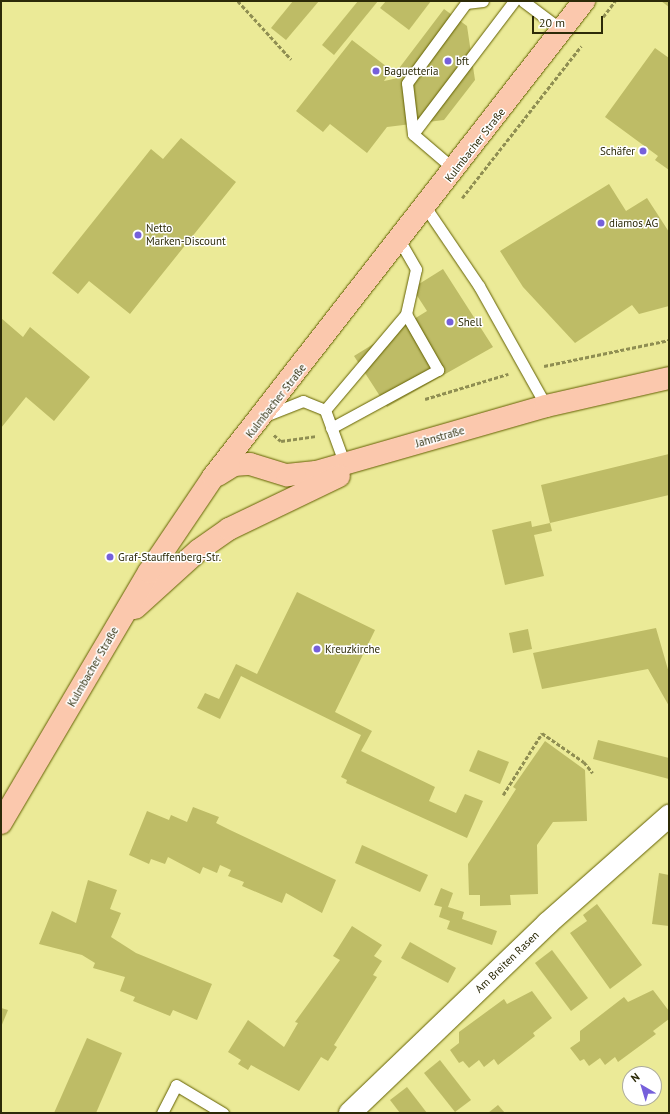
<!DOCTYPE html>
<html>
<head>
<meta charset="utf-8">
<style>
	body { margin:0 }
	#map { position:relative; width:670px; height:1114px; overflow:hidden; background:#ebea97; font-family:"PT Sans",sans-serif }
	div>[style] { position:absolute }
	.building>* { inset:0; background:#bebc66 }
	.path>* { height:2.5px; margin-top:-1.25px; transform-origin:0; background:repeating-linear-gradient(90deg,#8f8e52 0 4px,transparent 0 6px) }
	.roads { filter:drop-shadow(0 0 1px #636000) drop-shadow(0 0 1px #636000) }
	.lane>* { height:11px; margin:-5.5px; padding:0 5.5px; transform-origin:5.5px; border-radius:5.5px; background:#fff }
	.street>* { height:22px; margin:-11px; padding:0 11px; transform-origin:11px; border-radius:11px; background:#fff }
	.primary>* { height:22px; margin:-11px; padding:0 11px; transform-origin:11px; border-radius:11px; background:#fbc8ad }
	.dots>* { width:11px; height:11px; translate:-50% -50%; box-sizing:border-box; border:2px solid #fff; border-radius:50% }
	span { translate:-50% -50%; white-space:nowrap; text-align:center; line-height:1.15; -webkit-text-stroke:3px #fff; paint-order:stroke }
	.poi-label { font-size:11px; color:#2c2a08 }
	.left { translate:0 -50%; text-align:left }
	.right { translate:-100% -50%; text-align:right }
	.street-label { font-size:11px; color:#2c2a08 }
	.frame { position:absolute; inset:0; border:2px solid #2c2a08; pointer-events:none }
	.north { position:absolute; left:622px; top:1066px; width:40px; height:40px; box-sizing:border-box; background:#fff; border:1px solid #abaa9c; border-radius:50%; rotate:322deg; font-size:11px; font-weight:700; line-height:16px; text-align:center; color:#2c2a08 }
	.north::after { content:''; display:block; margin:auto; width:14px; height:18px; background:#7660db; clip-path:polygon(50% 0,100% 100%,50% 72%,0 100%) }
	.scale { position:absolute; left:532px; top:16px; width:71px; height:18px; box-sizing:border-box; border:2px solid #2c2a08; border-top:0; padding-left:5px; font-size:12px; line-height:14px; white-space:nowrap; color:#2c2a08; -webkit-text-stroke:3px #fff; paint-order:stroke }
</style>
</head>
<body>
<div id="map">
	<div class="building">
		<i style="clip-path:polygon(293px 1px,319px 1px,286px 40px,271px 28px)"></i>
		<i style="clip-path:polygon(358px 1px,378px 1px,334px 55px,322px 45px)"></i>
		<i style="clip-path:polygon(386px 1px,431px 1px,409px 30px,380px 8px)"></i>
		<i style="clip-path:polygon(661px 1px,669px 1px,669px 7px)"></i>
		<i style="clip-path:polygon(444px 9px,467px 26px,475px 80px,444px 120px,387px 127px,367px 153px,330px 124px,323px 132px,296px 111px,352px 40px,391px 70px,384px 81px,398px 78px,397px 71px)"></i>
		<i style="clip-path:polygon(655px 48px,669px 58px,669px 170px,655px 160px,658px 156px,605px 117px)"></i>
		<i style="clip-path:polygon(181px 138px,236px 182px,130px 314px,89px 281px,78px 294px,52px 273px,151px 149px,163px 159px)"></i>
		<i style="clip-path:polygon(609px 184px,626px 211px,647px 198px,669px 232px,669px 306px,639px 314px,632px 305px,575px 343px,523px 287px,500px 251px)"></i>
		<i style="clip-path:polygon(443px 269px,493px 347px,387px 407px,354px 356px,427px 311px,416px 294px,419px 284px)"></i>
		<i style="clip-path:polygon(1px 318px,23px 337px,30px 327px,90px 377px,54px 421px,26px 397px,1px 428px)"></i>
		<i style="clip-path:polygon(669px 454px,669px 495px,550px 523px,552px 531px,534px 535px,544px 576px,505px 585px,492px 530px,531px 521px,532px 527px,550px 523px,541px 485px)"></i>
		<i style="clip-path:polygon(297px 592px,375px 630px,335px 712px,372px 731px,361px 751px,435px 787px,429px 801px,456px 813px,465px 794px,483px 801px,467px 838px,346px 783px,347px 780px,341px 777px,361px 735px,241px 676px,220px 719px,197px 708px,205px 693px,219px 699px,236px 664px,257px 674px)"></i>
		<i style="clip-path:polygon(656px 628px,669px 673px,669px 706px,648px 669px,542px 689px,533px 653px)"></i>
		<i style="clip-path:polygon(528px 629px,532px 649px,513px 653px,509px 633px)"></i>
		<i style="clip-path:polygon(598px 740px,669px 758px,669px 779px,593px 759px)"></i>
		<i style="clip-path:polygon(545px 741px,585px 770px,587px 821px,553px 822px,537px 845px,538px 894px,510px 895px,511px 905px,480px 906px,480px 895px,469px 895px,468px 864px,516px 789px,513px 787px)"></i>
		<i style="clip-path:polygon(478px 750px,509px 762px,500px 784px,469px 771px)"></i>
		<i style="clip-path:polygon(193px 807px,219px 817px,216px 823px,230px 830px,336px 880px,322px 913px,286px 893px,282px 903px,242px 886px,244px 882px,228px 876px,231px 870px,220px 865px,217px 873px,203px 867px,200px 874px,168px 857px,165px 864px,151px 859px,149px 864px,129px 855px,147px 811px,169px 820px,171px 815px,187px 822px)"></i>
		<i style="clip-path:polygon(362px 845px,428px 875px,420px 892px,355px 863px)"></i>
		<i style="clip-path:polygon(659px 873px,669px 875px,669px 926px,652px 924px)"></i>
		<i style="clip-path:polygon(88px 880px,117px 890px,110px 909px,121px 913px,111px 937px,136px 953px,212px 984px,197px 1020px,173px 1010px,170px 1016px,133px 1001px,135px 997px,120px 991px,125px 977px,93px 968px,95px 963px,82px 955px,39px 944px,52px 911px,76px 923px)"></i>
		<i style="clip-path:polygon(441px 888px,453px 893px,448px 907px,464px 912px,462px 919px,497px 931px,492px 945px,447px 929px,450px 921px,439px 917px,442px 907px,434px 905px)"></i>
		<i style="clip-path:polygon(597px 904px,642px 965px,610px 989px,570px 933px,587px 921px,583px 915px)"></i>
		<i style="clip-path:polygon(352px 926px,382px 945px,374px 956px,382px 961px,373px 975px,377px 977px,334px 1045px,337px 1047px,328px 1061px,321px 1057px,299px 1091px,251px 1065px,248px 1070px,238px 1064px,241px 1060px,228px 1052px,248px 1020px,284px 1047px,298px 1023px,295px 1022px,340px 960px,333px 956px)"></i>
		<i style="clip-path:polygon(410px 942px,456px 968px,448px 983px,401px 958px)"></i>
		<i style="clip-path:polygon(552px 950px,588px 998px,571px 1011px,535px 963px)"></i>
		<i style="clip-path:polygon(653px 990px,669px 1011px,669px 1019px,653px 1031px,656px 1034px,618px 1062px,615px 1057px,605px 1065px,600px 1058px,589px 1066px,584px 1059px,580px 1061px,570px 1048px,580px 1041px,580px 1031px,624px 997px,628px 1002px)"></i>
		<i style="clip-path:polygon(532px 991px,552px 1018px,533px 1033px,535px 1036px,498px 1065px,494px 1059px,484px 1067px,479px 1060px,469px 1068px,463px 1061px,459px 1063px,450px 1050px,459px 1043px,459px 1032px,504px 999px,507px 1004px)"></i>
		<i style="clip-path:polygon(1px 1008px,8px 1010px,1px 1027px)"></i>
		<i style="clip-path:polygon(87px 1038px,122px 1053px,96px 1113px,54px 1113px)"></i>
		<i style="clip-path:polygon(440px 1060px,471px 1100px,455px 1112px,424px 1073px)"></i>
		<i style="clip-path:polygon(407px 1087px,427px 1113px,400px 1113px,390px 1100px)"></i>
		<i style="clip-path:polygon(498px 1105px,505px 1113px,488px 1113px)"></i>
	</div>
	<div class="path">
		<i style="left:238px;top:1px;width:79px;rotate:47.6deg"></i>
		<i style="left:603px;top:17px;width:20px;rotate:-53deg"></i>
		<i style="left:462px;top:198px;width:193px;rotate:-51.9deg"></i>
		<i style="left:544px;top:366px;width:128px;rotate:-11.7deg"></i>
		<i style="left:425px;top:399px;width:87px;rotate:-16.8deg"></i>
		<i style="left:274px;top:435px;width:9px;rotate:41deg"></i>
		<i style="left:281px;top:441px;width:35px;rotate:-8deg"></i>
		<i style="left:503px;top:795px;width:73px;rotate:-57.8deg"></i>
		<i style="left:542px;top:733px;width:51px;rotate:34.6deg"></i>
		<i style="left:584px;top:762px;width:14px;rotate:51deg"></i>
	</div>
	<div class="roads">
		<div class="lane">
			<i style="left:523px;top:1px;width:50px;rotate:36.9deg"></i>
			<i style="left:413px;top:134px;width:167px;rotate:-52.8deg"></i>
			<i style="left:455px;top:170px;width:55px;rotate:-139.4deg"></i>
			<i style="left:413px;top:134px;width:51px;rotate:-96.7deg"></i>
			<i style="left:407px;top:83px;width:99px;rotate:-53.6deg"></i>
			<i style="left:466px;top:3px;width:17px;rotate:-7deg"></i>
			<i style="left:426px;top:208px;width:94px;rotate:55.8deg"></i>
			<i style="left:479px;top:286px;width:137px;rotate:60.8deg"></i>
			<i style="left:325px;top:410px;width:126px;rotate:-49.8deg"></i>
			<i style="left:406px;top:314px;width:46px;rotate:-77.5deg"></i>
			<i style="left:416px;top:269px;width:32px;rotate:-120deg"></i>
			<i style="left:265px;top:416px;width:41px;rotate:-21.5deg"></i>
			<i style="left:303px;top:401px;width:24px;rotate:22deg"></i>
			<i style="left:325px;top:410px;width:59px;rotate:70deg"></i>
			<i style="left:331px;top:428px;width:122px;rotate:-28.5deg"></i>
			<i style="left:438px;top:370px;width:64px;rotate:-119.7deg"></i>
			<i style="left:162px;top:1113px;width:31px;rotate:-63deg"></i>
			<i style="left:176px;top:1085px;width:55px;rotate:30.8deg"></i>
		</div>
		<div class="street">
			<i style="left:350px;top:1113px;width:274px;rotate:-43.8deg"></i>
			<i style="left:548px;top:923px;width:162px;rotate:-41.5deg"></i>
		</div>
		<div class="primary">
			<i style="left:218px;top:475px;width:19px;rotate:-32deg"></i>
			<i style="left:234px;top:465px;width:16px;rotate:-4deg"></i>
			<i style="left:250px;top:464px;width:39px;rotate:17deg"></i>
			<i style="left:287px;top:475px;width:29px;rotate:-6deg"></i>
			<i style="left:316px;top:472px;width:239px;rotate:-16deg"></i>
			<i style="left:546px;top:406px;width:126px;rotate:-12.8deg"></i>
			<i style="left:135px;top:608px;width:86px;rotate:-42.2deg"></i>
			<i style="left:199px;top:550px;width:37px;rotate:-35deg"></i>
			<i style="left:229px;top:529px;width:122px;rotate:-25.7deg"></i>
			<i style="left:1px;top:823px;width:291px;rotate:-59.5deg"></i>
			<i style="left:149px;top:572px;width:115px;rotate:-56deg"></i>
			<i style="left:213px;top:477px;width:604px;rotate:-52.07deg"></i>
		</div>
	</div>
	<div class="dots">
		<i style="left:448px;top:61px;background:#7660db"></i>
		<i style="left:376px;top:71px;background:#7660db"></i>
		<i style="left:643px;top:151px;background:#7660db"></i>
		<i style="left:601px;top:223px;background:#7660db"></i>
		<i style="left:138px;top:235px;background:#7660db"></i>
		<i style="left:450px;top:322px;background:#7660db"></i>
		<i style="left:110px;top:557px;background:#7660db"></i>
		<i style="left:317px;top:649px;background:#7660db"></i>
	</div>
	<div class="poi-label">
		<span class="left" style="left:456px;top:61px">bft</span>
		<span class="left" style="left:384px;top:71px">Baguetteria</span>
		<span class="right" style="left:635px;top:151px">Schäfer</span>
		<span class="left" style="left:609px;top:223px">diamos AG</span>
		<span class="left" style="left:146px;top:235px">Netto<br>Marken-Discount</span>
		<span class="left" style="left:458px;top:322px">Shell</span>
		<span class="left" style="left:118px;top:557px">Graf-Stauffenberg-Str.</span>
		<span class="left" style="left:325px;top:649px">Kreuzkirche</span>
	</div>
	<div class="street-label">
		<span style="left:475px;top:145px;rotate:-52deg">Kulmbacher Straße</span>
		<span style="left:276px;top:401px;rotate:-52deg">Kulmbacher Straße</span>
		<span style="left:440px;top:437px;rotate:-16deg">Jahnstraße</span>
		<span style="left:93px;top:667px;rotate:-60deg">Kulmbacher Straße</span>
		<span style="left:507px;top:962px;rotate:-44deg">Am Breiten Rasen</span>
	</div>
	<div class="frame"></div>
	<div class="north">N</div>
	<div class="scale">20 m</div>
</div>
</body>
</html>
